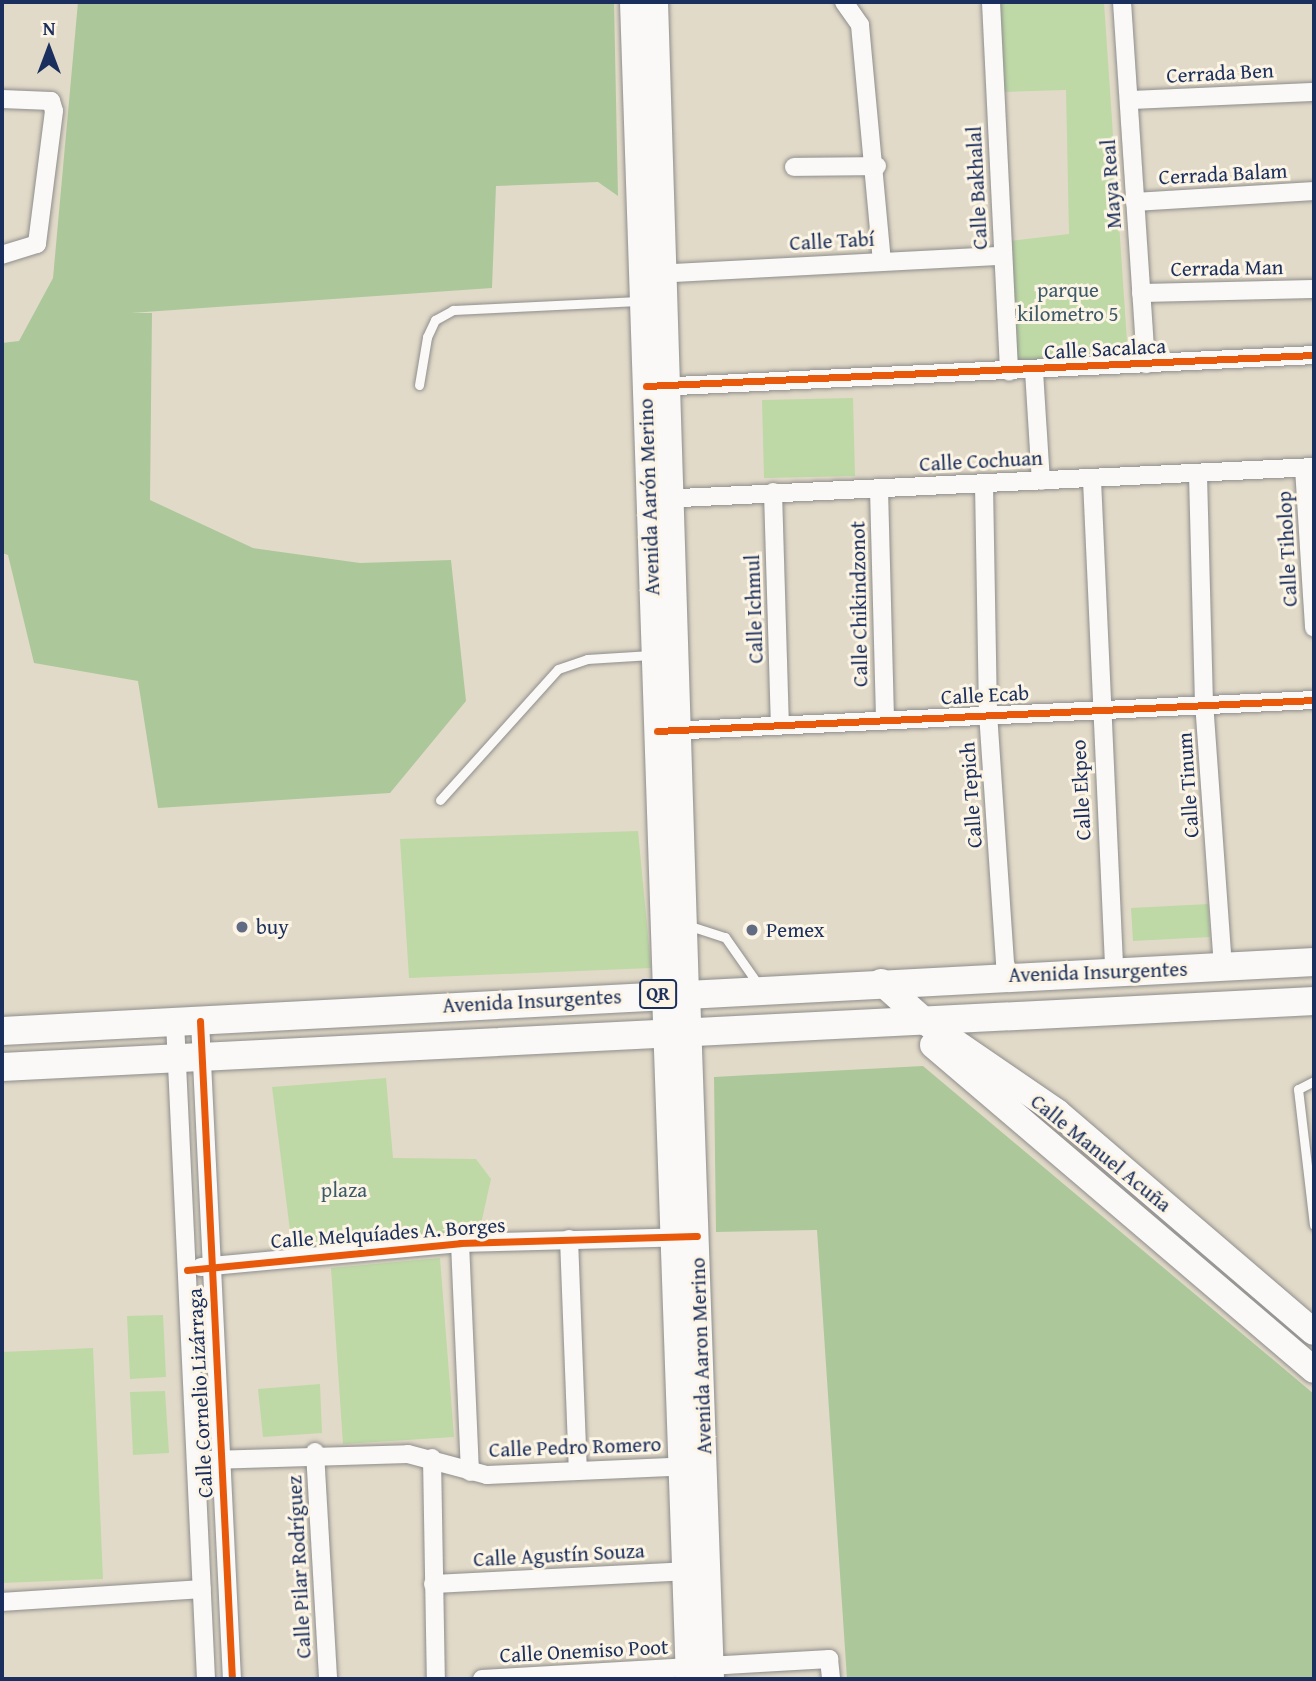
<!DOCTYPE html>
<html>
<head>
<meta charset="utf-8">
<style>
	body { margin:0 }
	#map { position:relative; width:1316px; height:1681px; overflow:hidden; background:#e2dac8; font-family:"Gentium Book Plus",serif }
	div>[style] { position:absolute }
	.green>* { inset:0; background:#bed9a6 }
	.forest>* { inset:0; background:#acc89b }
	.roads { filter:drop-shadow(0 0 2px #8e8e8d) drop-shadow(0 0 2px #8e8e8d) }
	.lane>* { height:9px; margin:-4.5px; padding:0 4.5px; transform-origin:4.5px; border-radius:4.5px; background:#fbf9f7 }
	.street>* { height:18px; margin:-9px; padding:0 9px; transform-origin:9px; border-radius:9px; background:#fbf9f7 }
	.secondary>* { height:26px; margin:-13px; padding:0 13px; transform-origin:13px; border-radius:13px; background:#fbf9f7 }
	.primary>* { height:28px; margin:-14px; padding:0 14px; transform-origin:14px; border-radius:14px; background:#fbf9f7 }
	.cycleway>* { height:7px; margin:-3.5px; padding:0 3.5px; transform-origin:3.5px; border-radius:3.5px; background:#e8590c }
	.dots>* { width:19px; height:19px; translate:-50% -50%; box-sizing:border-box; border:4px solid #fcf5e5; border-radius:50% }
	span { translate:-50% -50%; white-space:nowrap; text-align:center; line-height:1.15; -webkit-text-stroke:6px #fcf5e5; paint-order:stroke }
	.shield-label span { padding:2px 5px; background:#fcf5e5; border:2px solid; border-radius:5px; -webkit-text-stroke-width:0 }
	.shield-label { font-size:19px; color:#1b2f5e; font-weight:700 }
	.street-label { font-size:21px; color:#1b2f5e }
	.park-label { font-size:21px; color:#3c5a69 }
	.poi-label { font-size:21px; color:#1b2f5e }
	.left { translate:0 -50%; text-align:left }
	.frame { position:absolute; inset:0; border:4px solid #1b2f5e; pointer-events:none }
	.north { position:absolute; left:14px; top:14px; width:70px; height:70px; -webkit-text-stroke:5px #fcf5e5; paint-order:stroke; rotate:0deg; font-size:19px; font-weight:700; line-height:28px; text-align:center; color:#1b2f5e }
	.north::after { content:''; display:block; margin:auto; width:24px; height:32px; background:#1b2f5e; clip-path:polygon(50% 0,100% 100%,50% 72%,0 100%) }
</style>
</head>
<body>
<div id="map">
	<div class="green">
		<i style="clip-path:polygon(998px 2px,1104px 2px,1128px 356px,1013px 361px,1010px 241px,1069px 234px,1066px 90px,1003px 92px)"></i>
		<i style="clip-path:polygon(853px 398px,855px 476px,764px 478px,762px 400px)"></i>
		<i style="clip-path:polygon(638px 831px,651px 968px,409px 978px,400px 839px)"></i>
		<i style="clip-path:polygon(1208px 904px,1210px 937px,1133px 941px,1131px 908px)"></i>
		<i style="clip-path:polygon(386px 1078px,393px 1158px,476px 1159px,491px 1179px,479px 1233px,293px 1255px,272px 1087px)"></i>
		<i style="clip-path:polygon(440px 1258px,454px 1437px,343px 1444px,331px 1268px)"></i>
		<i style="clip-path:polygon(163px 1315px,166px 1377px,130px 1379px,127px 1316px)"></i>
		<i style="clip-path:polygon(93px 1348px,103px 1579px,2px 1583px,2px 1352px)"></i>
		<i style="clip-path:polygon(320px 1384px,322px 1433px,263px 1437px,258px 1389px)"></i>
		<i style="clip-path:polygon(165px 1391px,169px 1453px,133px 1455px,130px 1392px)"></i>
	</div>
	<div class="forest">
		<i style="clip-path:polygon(78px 2px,614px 2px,618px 196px,598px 182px,496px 186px,492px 288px,131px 313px,152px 313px,150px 500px,253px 548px,360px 563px,451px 560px,466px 701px,390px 793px,158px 808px,138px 681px,34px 663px,8px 555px,2px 553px,2px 343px,19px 341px,53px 278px)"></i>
		<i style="clip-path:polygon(923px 1066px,1314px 1394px,1314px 1679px,847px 1679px,817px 1230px,716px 1232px,714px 1077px)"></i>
	</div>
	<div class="roads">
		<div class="lane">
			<i style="left:419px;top:385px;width:49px;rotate:-80.5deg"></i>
			<i style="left:427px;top:337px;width:19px;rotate:-65deg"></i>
			<i style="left:435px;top:320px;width:21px;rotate:-29deg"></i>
			<i style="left:453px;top:310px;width:186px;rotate:-2.8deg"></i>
			<i style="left:440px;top:800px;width:176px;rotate:-48deg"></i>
			<i style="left:558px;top:669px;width:31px;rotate:-19deg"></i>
			<i style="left:587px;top:659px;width:64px;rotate:-3.6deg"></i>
			<i style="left:687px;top:925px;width:40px;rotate:18deg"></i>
			<i style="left:725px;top:937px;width:61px;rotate:55deg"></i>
			<i style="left:1314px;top:1081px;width:18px;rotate:153deg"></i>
			<i style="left:1298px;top:1089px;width:137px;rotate:83.3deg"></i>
		</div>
		<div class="street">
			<i style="left:844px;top:2px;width:28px;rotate:55deg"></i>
			<i style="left:860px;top:25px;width:237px;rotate:84.7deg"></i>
			<i style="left:991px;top:2px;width:370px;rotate:87.2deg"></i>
			<i style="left:1122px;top:2px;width:363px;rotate:86.2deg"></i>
			<i style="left:2px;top:99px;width:49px;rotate:2.3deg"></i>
			<i style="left:51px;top:101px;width:10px;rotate:73deg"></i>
			<i style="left:54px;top:111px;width:134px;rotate:97.3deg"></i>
			<i style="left:37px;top:244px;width:37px;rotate:163deg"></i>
			<i style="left:1129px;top:100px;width:185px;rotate:-2.5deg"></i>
			<i style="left:794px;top:167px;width:83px;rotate:-0.7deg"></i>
			<i style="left:1135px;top:202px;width:179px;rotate:-3.5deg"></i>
			<i style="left:654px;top:274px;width:349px;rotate:-3deg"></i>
			<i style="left:1141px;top:293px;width:173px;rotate:-1.3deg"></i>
			<i style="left:1034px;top:371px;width:110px;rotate:86.4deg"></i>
			<i style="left:656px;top:387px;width:659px;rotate:-2.78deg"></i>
			<i style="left:1304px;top:468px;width:160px;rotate:86.4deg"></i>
			<i style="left:1198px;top:475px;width:227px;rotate:88.5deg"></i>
			<i style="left:1204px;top:702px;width:265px;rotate:85.9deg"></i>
			<i style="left:1092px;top:480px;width:492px;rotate:87.4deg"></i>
			<i style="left:984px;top:484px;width:229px;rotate:89deg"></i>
			<i style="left:988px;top:713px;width:264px;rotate:86.1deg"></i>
			<i style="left:879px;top:489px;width:228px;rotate:88.5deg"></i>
			<i style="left:773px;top:492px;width:233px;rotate:88.3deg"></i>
			<i style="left:660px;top:499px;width:655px;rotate:-2.8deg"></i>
			<i style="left:668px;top:731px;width:647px;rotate:-2.75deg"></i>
			<i style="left:200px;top:1021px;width:659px;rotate:87.22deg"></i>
			<i style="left:175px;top:1022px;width:658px;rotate:87.3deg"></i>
			<i style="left:569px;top:1239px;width:231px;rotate:87.8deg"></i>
			<i style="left:460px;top:1243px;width:229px;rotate:87.5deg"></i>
			<i style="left:201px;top:1267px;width:260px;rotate:-5.3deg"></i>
			<i style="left:460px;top:1243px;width:222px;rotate:-1.5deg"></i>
			<i style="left:315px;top:1452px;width:227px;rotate:86.7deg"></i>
			<i style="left:432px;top:1458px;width:221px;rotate:89deg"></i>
			<i style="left:210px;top:1460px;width:198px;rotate:-1.7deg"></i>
			<i style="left:408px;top:1454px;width:82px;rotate:14.9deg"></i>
			<i style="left:487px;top:1475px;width:206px;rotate:-2.5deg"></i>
			<i style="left:433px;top:1584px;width:253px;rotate:-2.9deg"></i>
			<i style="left:2px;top:1602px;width:200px;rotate:-3.7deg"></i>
			<i style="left:482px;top:1679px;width:348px;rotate:-3.3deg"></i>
			<i style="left:829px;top:1659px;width:20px;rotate:84deg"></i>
		</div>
		<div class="secondary">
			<i style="left:633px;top:2px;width:992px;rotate:88.09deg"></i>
			<i style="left:655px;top:2px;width:990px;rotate:88.21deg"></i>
			<i style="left:881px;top:982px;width:62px;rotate:41.7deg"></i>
			<i style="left:927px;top:1023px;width:158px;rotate:34.4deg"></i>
			<i style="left:1057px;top:1112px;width:338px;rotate:40.6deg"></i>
			<i style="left:933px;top:1045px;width:501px;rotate:40.46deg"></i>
		</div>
		<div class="primary">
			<i style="left:686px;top:992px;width:687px;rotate:88deg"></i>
			<i style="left:666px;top:993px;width:686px;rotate:88deg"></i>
			<i style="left:2px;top:1031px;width:1314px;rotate:-3.01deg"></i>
			<i style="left:2px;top:1067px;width:1314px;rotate:-2.88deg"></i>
		</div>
	</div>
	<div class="cycleway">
		<i style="left:646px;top:386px;width:669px;rotate:-2.66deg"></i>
		<i style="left:657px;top:731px;width:658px;rotate:-2.7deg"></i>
		<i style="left:200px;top:1021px;width:659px;rotate:87.22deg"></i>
		<i style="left:187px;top:1270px;width:274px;rotate:-5.6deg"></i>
		<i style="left:460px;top:1243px;width:237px;rotate:-1.7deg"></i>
	</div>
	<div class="dots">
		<i style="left:242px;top:927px;background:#616b83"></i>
		<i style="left:752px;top:930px;background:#616b83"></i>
	</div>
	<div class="shield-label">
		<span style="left:658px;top:994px">QR</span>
	</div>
	<div class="street-label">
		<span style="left:1220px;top:73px;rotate:-3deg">Cerrada Ben</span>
		<span style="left:1223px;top:174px;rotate:-3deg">Cerrada Balam</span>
		<span style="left:1111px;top:184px;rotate:-94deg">Maya Real</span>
		<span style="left:977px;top:188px;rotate:-93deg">Calle Bakhalal</span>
		<span style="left:832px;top:241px;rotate:-3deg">Calle Tabí</span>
		<span style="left:1227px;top:268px;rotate:-1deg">Cerrada Man</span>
		<span style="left:1105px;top:349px;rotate:-3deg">Calle Sacalaca</span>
		<span style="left:981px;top:461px;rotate:-3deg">Calle Cochuan</span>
		<span style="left:649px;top:497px;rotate:-92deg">Avenida Aarón Merino</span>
		<span style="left:1287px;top:549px;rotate:-93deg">Calle Tiholop</span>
		<span style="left:859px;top:604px;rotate:-91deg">Calle Chikindzonot</span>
		<span style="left:754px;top:609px;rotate:-92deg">Calle Ichmul</span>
		<span style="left:985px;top:695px;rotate:-3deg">Calle Ecab</span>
		<span style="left:1188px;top:785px;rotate:-94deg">Calle Tinum</span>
		<span style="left:1081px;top:790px;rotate:-93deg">Calle Ekpeo</span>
		<span style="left:971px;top:795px;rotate:-94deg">Calle Tepich</span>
		<span style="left:1098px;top:972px;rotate:-2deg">Avenida Insurgentes</span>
		<span style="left:532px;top:1001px;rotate:-3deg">Avenida Insurgentes</span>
		<span style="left:1101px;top:1153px;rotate:39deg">Calle Manuel Acuña</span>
		<span style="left:388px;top:1233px;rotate:-4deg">Calle Melquíades A. Borges</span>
		<span style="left:701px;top:1356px;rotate:-92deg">Avenida Aaron Merino</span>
		<span style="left:200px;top:1393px;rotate:-93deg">Calle Cornelio Lizárraga</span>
		<span style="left:575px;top:1447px;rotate:-2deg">Calle Pedro Romero</span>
		<span style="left:559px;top:1555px;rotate:-3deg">Calle Agustín Souza</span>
		<span style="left:299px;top:1567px;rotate:-93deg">Calle Pilar Rodríguez</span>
		<span style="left:584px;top:1651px;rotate:-3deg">Calle Onemiso Poot</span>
	</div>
	<div class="park-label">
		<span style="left:1068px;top:302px">parque<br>kilometro 5</span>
		<span style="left:344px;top:1190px">plaza</span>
	</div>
	<div class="poi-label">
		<span class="left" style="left:256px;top:927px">buy</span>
		<span class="left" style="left:766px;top:930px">Pemex</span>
	</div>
	<div class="frame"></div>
	<div class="north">N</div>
</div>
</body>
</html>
